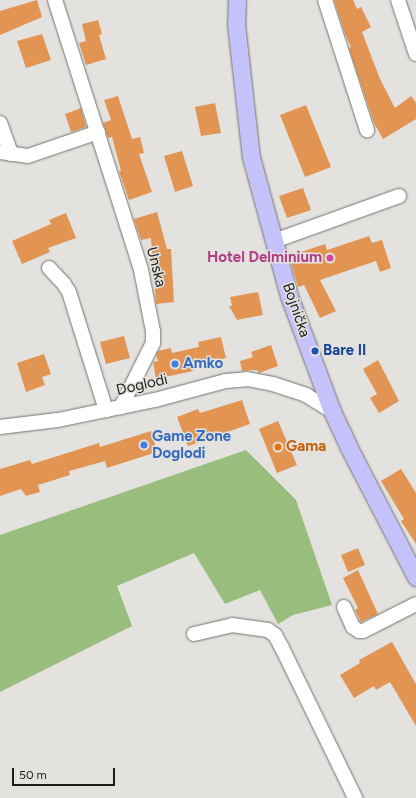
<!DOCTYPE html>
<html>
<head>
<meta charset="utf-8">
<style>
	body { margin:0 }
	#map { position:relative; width:416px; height:798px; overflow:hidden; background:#e3e2de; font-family:Figtree,sans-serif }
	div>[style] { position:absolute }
	.green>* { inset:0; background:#99bd7d }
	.building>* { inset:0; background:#e29553 }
	.roads { filter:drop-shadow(0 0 1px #74736f) drop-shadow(0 0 1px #74736f) }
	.minor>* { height:14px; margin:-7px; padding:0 7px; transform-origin:7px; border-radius:7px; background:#fff }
	.major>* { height:17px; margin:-8.5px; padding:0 8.5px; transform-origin:8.5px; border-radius:8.5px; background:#c5c1fb }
	.dots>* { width:11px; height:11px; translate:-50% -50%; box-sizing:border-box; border:2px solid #e3e2de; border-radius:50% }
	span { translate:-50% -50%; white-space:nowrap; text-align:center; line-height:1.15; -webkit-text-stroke:3px #e3e2de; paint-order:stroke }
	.hotel-label { font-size:15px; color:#b23c85; font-weight:700 }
	.right { translate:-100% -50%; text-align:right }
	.street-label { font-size:15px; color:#1c1c1a }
	.transit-label { font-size:15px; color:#164399; font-weight:700 }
	.left { translate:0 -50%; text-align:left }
	.shop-label { font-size:15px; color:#366cbe; font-weight:700 }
	.food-label { font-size:15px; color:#c56008; font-weight:700 }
	.scale { position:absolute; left:12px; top:768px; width:103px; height:18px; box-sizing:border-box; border:2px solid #1c1c1a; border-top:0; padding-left:5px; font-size:12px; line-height:14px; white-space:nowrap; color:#1c1c1a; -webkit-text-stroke:3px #e3e2de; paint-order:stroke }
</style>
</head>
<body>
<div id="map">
	<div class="green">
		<i style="clip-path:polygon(246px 450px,296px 500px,332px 605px,293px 615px,278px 624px,260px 590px,225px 604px,194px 553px,117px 586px,132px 626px,0 692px,0 535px)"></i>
	</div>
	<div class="building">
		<i style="clip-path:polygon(37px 0,42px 17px,0 35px,0 11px)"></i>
		<i style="clip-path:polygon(334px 0,353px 0,357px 9px,361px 7px,371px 27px,362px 32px,380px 79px,395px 108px,411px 96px,416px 103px,416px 119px,383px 139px,374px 123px,349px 48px,351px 47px,345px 34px)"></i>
		<i style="clip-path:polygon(98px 20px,102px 34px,99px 35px,106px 59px,86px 65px,79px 43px,86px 41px,82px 24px)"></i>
		<i style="clip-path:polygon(42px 34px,51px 60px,26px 68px,17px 41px)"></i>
		<i style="clip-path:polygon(118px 96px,132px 139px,140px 137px,144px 153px,139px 154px,152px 192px,129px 200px,119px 171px,121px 171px,112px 137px,108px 138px,103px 123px,111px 120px,104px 100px)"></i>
		<i style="clip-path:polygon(215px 103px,221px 133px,201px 136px,195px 107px)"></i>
		<i style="clip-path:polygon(306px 105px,331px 167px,305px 177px,280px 115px)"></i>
		<i style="clip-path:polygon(81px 108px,86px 127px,71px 132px,65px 114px)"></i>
		<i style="clip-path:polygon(182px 151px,193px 186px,175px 192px,164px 156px)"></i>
		<i style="clip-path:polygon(303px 188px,311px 210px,287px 218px,279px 196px)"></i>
		<i style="clip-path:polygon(157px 212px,167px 249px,171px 249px,174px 302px,156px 304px,151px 238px,141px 240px,134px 219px)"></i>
		<i style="clip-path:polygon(66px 213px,76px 238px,48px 248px,50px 252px,22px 264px,12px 241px,51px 224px,49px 220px)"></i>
		<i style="clip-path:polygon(369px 236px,372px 243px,382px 240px,391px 268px,380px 272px,376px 261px,320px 280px,336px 311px,320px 318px,304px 285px,298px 287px,289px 256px,325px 244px,327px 250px)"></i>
		<i style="clip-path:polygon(258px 292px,263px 315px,237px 320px,229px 306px,232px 306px,230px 297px)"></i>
		<i style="clip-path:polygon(124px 336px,130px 358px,106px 364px,100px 342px)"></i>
		<i style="clip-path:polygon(221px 337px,226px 358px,191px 366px,193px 371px,156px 379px,153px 362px,158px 361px,156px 355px,158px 351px,171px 348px,172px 353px,199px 347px,198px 342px)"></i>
		<i style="clip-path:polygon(271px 345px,278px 366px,259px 373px,257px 370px,242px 371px,240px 361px,253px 357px,251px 352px)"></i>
		<i style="clip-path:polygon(44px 354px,51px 374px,42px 377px,45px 385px,26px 392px,17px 363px)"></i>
		<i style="clip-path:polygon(378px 360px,399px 401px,379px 413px,370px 398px,377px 394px,363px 369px)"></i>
		<i style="clip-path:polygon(242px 400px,250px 424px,188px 446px,177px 417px,198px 409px,200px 413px)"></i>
		<i style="clip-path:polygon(278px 421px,297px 465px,277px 473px,259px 429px)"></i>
		<i style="clip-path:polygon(151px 431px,157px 452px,107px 468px,105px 461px,69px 471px,70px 475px,38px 485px,40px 492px,26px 496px,21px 489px,0 496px,0 469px,30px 460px,32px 464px,99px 443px,100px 447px)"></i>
		<i style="clip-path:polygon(401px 469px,416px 493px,416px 544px,401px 521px,404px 519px,381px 481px)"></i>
		<i style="clip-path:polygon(358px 548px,365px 565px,348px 572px,341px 555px)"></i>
		<i style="clip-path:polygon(358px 570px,378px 614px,361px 622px,355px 610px,358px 608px,343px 578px)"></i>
		<i style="clip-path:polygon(392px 642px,416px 684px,416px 726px,390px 682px,376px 690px,374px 686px,354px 698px,340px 675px,360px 663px,359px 660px)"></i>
	</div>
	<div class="roads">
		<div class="minor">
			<i style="left:55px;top:0;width:283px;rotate:72.3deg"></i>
			<i style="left:141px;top:270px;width:62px;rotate:78.9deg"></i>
			<i style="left:153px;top:331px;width:12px;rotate:90deg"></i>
			<i style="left:153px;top:343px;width:72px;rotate:116.6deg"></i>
			<i style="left:325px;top:0;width:137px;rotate:72.1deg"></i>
			<i style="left:398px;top:0;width:57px;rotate:71.6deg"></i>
			<i style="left:0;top:123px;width:33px;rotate:70deg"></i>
			<i style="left:0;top:152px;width:28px;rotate:8deg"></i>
			<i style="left:28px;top:156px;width:74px;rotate:-18.9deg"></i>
			<i style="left:274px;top:241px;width:133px;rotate:-19.8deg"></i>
			<i style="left:49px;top:268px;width:22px;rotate:47deg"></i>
			<i style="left:64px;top:284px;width:9px;rotate:58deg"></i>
			<i style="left:69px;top:292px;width:124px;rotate:72.6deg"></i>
			<i style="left:0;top:427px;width:58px;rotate:-6.9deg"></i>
			<i style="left:58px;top:420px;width:99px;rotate:-11.7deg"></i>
			<i style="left:155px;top:400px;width:73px;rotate:-15deg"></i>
			<i style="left:226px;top:381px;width:21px;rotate:-5deg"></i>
			<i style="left:247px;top:379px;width:26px;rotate:11deg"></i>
			<i style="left:273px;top:384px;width:35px;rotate:18deg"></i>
			<i style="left:306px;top:395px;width:31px;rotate:32deg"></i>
			<i style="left:344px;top:607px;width:22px;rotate:66deg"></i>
			<i style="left:353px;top:627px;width:7px;rotate:34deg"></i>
			<i style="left:359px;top:631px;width:4px"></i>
			<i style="left:363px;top:631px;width:59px;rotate:-27deg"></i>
			<i style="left:194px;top:634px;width:39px;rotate:-13deg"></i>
			<i style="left:232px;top:625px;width:36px;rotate:8deg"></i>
			<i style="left:268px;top:630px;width:9px;rotate:36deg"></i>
			<i style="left:275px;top:635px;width:15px;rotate:62deg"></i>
			<i style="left:282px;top:648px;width:167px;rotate:64deg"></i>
		</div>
		<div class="major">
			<i style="left:237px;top:0;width:24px;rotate:92deg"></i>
			<i style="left:236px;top:24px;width:134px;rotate:83.6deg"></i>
			<i style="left:251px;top:157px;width:144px;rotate:74.7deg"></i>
			<i style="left:289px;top:296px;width:123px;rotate:69.5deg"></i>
			<i style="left:332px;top:411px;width:38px;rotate:65deg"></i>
			<i style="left:348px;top:446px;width:148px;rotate:62.6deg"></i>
		</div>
	</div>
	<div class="dots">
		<i style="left:330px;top:258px;background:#d1479c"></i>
		<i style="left:315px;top:351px;background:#1a4fb4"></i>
		<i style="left:175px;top:364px;background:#3f7fe0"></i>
		<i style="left:144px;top:445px;background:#3f7fe0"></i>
		<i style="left:278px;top:447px;background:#e8710a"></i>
	</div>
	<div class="hotel-label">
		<span class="right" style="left:322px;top:258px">Hotel Delminium</span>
	</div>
	<div class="street-label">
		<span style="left:156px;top:267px;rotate:76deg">Unska</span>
		<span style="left:296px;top:310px;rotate:71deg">Bojnička</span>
		<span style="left:142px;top:385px;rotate:-13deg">Doglodi</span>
	</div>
	<div class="transit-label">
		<span class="left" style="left:323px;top:351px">Bare II</span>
	</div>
	<div class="shop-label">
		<span class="left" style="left:183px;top:364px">Amko</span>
		<span class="left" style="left:152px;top:445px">Game Zone<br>Doglodi</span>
	</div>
	<div class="food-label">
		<span class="left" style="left:286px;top:447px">Gama</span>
	</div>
	<div class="scale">50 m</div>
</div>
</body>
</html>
